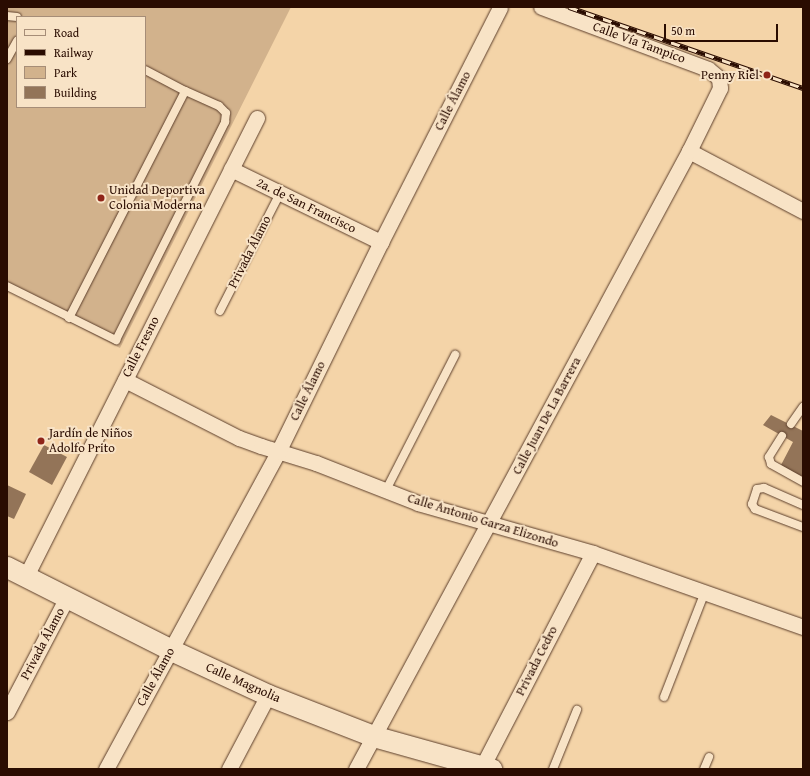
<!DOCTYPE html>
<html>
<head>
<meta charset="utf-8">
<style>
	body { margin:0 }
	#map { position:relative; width:810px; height:776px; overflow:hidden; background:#f4d4a8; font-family:"Gentium Book Plus",serif }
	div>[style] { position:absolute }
	.green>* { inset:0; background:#d2b28c }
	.building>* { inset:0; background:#937458 }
	.roads { filter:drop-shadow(0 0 1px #5c3e2b) drop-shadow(0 0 1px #5c3e2b) }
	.lane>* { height:8px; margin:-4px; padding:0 4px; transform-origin:4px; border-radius:4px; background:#f8e3c6 }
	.street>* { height:15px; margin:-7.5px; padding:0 7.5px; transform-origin:7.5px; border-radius:7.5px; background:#f8e3c6 }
	.secondary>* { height:21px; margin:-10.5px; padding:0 10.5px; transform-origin:10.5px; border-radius:10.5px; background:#f8e3c6 }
	.rail>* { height:4.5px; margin-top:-2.25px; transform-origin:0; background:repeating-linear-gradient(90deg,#f8e3c6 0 9px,#2a0c01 0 18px); box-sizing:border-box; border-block:1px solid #2a0c01 }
	.dots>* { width:11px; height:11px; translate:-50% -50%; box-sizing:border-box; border:2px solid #f8e3c6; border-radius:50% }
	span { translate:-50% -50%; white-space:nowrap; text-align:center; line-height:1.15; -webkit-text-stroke:4px #f8e3c6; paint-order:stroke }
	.street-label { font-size:13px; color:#2a0c01 }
	.poi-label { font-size:13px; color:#2a0c01 }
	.right { translate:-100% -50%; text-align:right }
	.left { translate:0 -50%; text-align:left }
	.frame { position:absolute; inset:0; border:8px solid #2a0c01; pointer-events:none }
	.legend { position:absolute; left:16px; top:16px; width:130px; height:92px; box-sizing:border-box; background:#f8e3c6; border:1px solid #a68d77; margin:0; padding:5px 7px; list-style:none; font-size:12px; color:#2a0c01 }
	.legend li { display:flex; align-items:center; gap:8px; height:20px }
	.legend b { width:20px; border:1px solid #a68d77 }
	.scale { position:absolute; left:664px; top:24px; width:114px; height:18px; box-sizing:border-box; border:2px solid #2a0c01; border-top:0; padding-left:5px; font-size:12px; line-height:14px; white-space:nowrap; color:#2a0c01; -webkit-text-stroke:3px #f8e3c6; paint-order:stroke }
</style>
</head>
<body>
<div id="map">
	<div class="green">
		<i style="clip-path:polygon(evenodd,7px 7px,291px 7px,120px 348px,7px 290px,7px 7px,17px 17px,145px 17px,145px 107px,17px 107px,17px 17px)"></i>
	</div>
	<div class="building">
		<i style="clip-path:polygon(771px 415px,803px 431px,803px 478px,781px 465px,793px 442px,763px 425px)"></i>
		<i style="clip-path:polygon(44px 445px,67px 457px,52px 485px,29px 472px)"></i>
		<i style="clip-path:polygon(7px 485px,26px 494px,14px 519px,7px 516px)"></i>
	</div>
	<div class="roads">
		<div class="lane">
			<i style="left:7px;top:16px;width:10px;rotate:6deg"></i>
			<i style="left:7px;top:59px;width:21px;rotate:-61deg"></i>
			<i style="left:7px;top:286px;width:122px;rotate:26.4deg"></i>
			<i style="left:116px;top:340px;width:244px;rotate:-63.4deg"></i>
			<i style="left:225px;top:122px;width:9px;rotate:-84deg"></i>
			<i style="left:226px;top:113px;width:10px;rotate:-135deg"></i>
			<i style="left:219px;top:106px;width:37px;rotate:-156deg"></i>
			<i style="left:220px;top:311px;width:132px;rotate:-63deg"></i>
			<i style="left:69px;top:318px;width:255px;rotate:-62.9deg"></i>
			<i style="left:185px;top:91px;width:45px;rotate:-152.3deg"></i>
			<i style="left:791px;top:424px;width:21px;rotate:-55deg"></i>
			<i style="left:782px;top:436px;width:25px;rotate:122deg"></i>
			<i style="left:769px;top:457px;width:7px;rotate:74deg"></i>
			<i style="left:771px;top:464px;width:37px;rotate:29deg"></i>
			<i style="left:386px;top:490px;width:152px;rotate:-62.9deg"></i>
			<i style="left:803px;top:505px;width:43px;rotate:-156.4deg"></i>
			<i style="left:764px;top:488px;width:7px;rotate:172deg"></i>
			<i style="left:757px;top:489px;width:16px;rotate:108deg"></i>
			<i style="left:752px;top:504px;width:6px;rotate:59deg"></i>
			<i style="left:755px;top:509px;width:51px;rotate:20.6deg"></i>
			<i style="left:664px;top:697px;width:113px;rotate:-68.7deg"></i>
			<i style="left:553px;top:769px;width:64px;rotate:-67.9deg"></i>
			<i style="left:704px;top:769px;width:13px;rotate:-67deg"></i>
		</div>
		<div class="street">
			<i style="left:689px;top:151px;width:129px;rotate:27.8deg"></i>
			<i style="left:231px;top:169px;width:167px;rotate:26deg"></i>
			<i style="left:125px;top:380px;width:128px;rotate:27deg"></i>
			<i style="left:239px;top:438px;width:23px;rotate:20deg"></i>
			<i style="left:261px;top:446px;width:58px;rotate:17.2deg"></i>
			<i style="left:316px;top:463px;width:110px;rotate:21.4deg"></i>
			<i style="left:418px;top:503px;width:182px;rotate:15.9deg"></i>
			<i style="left:593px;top:553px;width:223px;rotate:19.4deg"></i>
			<i style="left:26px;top:576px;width:513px;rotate:-63.24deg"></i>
			<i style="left:7px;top:712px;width:130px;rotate:-62.4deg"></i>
			<i style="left:106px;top:769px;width:361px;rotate:-61.5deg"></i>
			<i style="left:278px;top:452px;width:234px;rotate:-63.9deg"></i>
			<i style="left:381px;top:242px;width:263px;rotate:-63.1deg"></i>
			<i style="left:229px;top:769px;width:84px;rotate:-62.2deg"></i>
			<i style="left:356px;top:769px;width:702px;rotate:-61.68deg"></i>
			<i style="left:689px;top:151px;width:70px;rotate:-63.8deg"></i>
			<i style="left:720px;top:88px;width:10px;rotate:-96deg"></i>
			<i style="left:719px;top:78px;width:14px;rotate:-141deg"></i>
			<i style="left:708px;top:69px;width:178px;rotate:-159.6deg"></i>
			<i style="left:481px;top:769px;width:243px;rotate:-62.6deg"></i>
		</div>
		<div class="secondary">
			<i style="left:7px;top:567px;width:184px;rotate:26.8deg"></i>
			<i style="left:171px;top:650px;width:107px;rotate:24.9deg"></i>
			<i style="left:268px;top:695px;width:113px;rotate:21.3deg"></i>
			<i style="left:373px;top:736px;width:123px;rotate:15.6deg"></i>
		</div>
	</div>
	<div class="rail">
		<i style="left:569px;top:7px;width:248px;rotate:19.1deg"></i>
	</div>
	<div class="dots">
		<i style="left:767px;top:75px;background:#8f2418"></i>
		<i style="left:101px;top:198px;background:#8f2418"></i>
		<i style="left:41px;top:441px;background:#8f2418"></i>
	</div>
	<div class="street-label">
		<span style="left:639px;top:43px;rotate:20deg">Calle Vía Tampico</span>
		<span style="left:453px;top:101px;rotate:-63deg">Calle Álamo</span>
		<span style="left:306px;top:206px;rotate:26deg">2a. de San Francisco</span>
		<span style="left:250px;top:252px;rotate:-63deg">Privada Álamo</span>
		<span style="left:141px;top:347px;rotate:-63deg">Calle Fresno</span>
		<span style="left:308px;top:391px;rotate:-64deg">Calle Álamo</span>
		<span style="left:547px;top:416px;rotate:-62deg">Calle Juan De La Barrera</span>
		<span style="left:483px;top:521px;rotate:17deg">Calle Antonio Garza Elizondo</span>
		<span style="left:43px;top:644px;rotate:-62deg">Privada Álamo</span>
		<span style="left:537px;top:661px;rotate:-63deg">Privada Cedro</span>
		<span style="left:156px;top:677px;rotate:-61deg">Calle Álamo</span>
		<span style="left:243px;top:683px;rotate:24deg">Calle Magnolia</span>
	</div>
	<div class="poi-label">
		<span class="right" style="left:759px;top:75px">Penny Riel</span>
		<span class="left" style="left:109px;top:198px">Unidad Deportiva<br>Colonia Moderna</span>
		<span class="left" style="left:49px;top:441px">Jardín de Niños<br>Adolfo Prito</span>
	</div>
	<div class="frame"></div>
	<ul class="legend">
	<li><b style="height:5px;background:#f8e3c6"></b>Road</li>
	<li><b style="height:5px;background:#2a0c01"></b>Railway</li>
	<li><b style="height:11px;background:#d2b28c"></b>Park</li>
	<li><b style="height:11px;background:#937458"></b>Building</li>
	</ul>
	<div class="scale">50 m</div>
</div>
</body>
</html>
